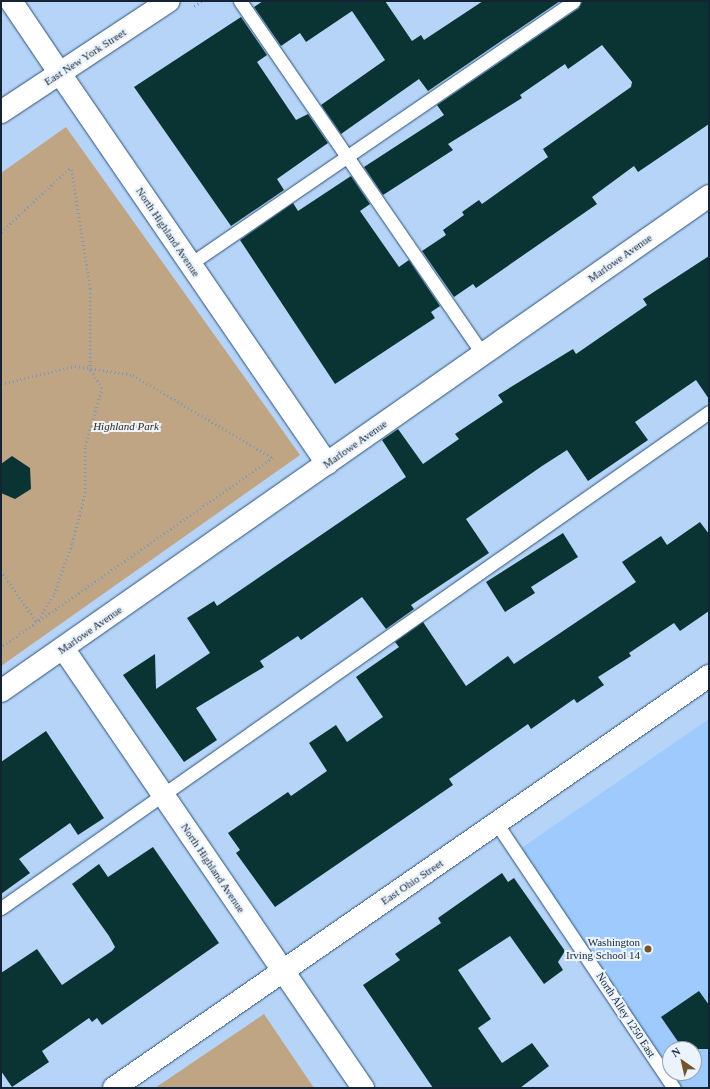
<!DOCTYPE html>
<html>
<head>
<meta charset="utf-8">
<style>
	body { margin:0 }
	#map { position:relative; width:710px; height:1089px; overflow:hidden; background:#b5d4f8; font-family:"Times New Roman",serif }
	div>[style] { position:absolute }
	.built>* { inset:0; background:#9ecafd }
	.green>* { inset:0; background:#c0a584 }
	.building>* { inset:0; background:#093433 }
	.path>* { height:2.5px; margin-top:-1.25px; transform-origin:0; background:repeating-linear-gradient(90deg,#7d97b4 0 1px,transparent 0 4px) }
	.roads { filter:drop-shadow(0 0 1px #2e5077) drop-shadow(0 0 1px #2e5077) }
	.service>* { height:13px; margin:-6.5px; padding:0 6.5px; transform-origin:6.5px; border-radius:6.5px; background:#fff }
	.minor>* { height:22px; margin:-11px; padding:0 11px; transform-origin:11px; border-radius:11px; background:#fff }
	.tertiary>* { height:22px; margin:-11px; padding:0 11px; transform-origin:11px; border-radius:11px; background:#fff }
	.secondary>* { height:22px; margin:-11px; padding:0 11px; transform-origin:11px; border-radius:11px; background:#fff }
	.dots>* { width:11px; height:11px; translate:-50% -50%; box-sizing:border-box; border:2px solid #ebf3fc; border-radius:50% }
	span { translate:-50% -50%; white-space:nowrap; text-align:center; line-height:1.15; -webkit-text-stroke:4px #ebf3fc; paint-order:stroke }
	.street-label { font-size:11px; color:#152434 }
	.park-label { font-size:11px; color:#38260f; font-style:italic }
	.poi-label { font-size:11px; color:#152434 }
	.right { translate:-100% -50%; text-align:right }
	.frame { position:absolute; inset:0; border:2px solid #152434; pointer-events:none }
	.north { position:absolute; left:662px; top:1041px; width:40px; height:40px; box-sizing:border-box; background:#ebf3fc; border:1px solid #95a0ac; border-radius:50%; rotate:326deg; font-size:11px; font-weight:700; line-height:16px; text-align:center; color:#152434 }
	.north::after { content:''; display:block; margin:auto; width:14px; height:18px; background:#74542a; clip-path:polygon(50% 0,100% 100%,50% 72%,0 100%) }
</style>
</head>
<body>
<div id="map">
	<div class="built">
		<i style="clip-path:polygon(evenodd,709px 719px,709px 1088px,679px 1088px,520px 849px,709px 719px,670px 1049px,694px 1049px,694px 1073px,670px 1073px,670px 1049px)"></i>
	</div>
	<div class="green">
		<i style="clip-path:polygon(66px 127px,300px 455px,1px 666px,1px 173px)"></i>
		<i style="clip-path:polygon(264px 1014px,314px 1088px,155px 1088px)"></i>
	</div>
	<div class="building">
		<i style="clip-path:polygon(263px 1px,385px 1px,412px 41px,421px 35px,424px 40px,483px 1px,560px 1px,428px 91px,419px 79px,341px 134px,321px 105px,385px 60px,352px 11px,306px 42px,300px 33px,281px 46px,254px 7px)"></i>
		<i style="clip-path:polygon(582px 1px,709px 1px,709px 124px,638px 172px,634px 166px,592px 197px,597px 204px,476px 288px,473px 284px,454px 297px,422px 251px,446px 235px,443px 230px,464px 215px,462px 212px,479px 200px,482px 204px,548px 157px,543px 149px,631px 87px,632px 82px,602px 45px,568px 69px,565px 64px,520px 95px,522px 98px,448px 144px,453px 150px,383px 195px,364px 167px,444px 115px,437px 105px,579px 8px)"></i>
		<i style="clip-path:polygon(241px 17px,267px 55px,257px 62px,296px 120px,308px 114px,328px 143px,277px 179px,284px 190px,231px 226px,134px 87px)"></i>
		<i style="clip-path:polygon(351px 176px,370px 204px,360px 211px,399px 267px,409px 260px,440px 306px,431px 312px,435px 318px,335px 384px,240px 240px,293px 203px,298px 211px)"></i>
		<i style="clip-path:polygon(709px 256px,709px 399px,696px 380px,635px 422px,648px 440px,588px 481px,567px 450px,542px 466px,466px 519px,489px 553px,411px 605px,414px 609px,386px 629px,362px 597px,301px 640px,298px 636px,260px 661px,264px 667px,196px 708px,217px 740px,184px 762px,123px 675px,155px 654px,156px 689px,210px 653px,187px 618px,214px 601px,217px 606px,406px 477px,382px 440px,398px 429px,423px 464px,459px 439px,455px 434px,503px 402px,498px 395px,573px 349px,576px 354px,647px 305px,643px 299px)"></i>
		<i style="clip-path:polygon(12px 456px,30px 468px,31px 489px,15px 499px,1px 493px,1px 464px)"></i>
		<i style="clip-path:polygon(700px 522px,709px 534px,709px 611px,680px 631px,674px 623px,629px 653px,631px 656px,598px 677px,604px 685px,577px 703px,574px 699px,531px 729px,528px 724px,449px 779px,453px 785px,275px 907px,236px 853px,240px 850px,228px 833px,288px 792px,291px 796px,327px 771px,309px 743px,336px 725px,347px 742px,383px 717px,356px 677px,399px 647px,395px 642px,423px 622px,466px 686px,508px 656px,514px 664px,636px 582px,622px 562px,661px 536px,667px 545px)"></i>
		<i style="clip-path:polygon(563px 533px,578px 557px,531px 587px,535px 593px,505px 612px,486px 582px)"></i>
		<i style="clip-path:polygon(46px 731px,104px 818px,78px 835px,70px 823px,19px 859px,30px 873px,1px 894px,1px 762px)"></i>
		<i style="clip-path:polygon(153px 847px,219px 943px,102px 1025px,97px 1018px,92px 1022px,89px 1018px,42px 1051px,49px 1062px,12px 1087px,1px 1071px,1px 973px,37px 949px,62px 985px,112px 951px,115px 947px,109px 936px,72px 884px,99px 864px,108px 877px)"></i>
		<i style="clip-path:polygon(502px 873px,508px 882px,514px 878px,565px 951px,558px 962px,563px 970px,544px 984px,510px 936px,458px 970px,491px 1019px,478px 1028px,502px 1063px,532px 1043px,549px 1066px,520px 1088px,433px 1088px,363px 985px,400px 960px,395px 954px,441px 923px,438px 918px)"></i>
		<i style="clip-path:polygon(699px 991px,709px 1005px,709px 1049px,683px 1049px,661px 1017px)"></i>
	</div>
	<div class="path">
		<i style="left:194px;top:6px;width:9px;rotate:-32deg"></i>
		<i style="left:1px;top:232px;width:96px;rotate:-42.9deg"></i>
		<i style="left:1px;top:384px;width:76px;rotate:-13.7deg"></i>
		<i style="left:75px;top:366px;width:59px;rotate:8.8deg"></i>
		<i style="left:133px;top:375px;width:163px;rotate:30.7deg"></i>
		<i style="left:273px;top:458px;width:332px;rotate:145.1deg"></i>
		<i style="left:1px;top:571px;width:62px;rotate:54.8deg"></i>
		<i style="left:38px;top:620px;width:31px;rotate:-58deg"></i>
		<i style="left:54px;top:594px;width:54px;rotate:-70.6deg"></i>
		<i style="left:72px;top:543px;width:52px;rotate:-75.4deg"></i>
		<i style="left:85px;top:493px;width:47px;rotate:-90deg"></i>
		<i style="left:85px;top:446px;width:60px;rotate:-73.7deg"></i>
		<i style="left:102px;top:388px;width:22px;rotate:-124deg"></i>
		<i style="left:90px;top:370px;width:81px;rotate:-90deg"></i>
		<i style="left:90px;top:289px;width:123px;rotate:-98.9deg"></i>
	</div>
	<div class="roads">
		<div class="service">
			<i style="left:240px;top:1px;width:429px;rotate:55.5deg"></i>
			<i style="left:190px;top:264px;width:465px;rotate:-34.4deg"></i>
			<i style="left:497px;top:824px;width:318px;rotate:56.2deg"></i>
			<i style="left:1px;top:908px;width:864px;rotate:-35.01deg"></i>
		</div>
		<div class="minor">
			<i style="left:61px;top:75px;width:471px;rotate:55.6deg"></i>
			<i style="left:63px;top:648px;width:533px;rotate:55.71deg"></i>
			<i style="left:1px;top:691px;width:864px;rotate:-34.96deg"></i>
			<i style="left:114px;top:1088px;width:724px;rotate:-34.7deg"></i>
		</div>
		<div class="tertiary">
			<i style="left:11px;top:1px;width:89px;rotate:56deg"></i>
		</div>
		<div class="secondary">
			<i style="left:1px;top:112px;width:201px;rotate:-33.5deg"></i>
		</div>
	</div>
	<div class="dots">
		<i style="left:648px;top:949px;background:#74542a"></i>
	</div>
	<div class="street-label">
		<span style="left:85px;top:57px;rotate:-33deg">East New York Street</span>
		<span style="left:168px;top:232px;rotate:56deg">North Highland Avenue</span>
		<span style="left:620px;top:258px;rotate:-35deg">Marlowe Avenue</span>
		<span style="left:355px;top:444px;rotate:-35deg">Marlowe Avenue</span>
		<span style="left:90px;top:630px;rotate:-35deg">Marlowe Avenue</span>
		<span style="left:213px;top:868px;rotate:56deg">North Highland Avenue</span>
		<span style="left:412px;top:882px;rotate:-34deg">East Ohio Street</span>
		<span style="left:626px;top:1015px;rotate:57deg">North Alley 1250 East</span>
	</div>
	<div class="park-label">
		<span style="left:126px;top:426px">Highland Park</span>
	</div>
	<div class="poi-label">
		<span class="right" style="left:640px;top:949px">Washington<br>Irving School 14</span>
	</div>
	<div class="frame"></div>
	<div class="north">N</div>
</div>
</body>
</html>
